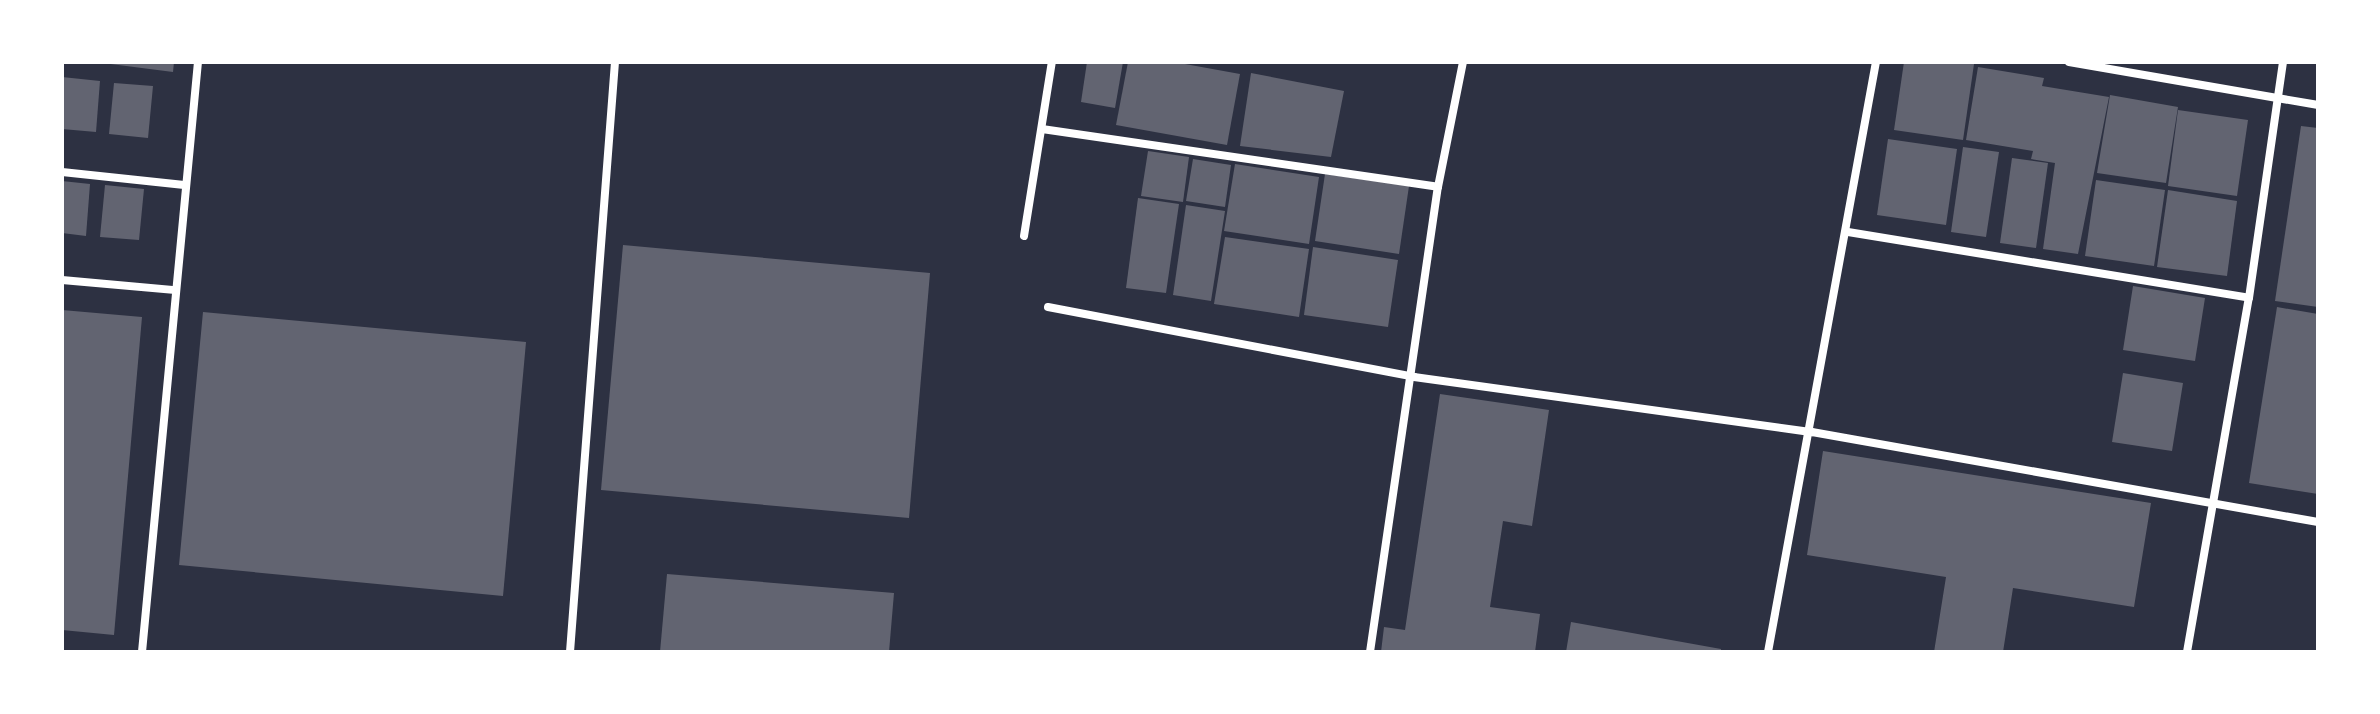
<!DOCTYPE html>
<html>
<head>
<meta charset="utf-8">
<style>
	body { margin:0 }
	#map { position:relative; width:2380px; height:714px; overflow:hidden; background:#2d3142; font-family:Georgia,serif }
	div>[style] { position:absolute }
	.building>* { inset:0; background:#626471 }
	.minor>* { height:8px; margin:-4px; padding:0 4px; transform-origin:4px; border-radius:4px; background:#fff }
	span { translate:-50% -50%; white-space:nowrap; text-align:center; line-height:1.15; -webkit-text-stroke:6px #fff; paint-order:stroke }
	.frame { position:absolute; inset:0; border:64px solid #fff; pointer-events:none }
</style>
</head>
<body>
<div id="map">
	<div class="building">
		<i style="clip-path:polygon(95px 62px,174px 62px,173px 72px)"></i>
		<i style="clip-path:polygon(1087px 62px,1123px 62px,1115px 108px,1081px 102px)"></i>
		<i style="clip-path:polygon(1128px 62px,1174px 62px,1240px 74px,1227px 145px,1116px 125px)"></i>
		<i style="clip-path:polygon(1904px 62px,1974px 64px,1963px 140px,1894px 130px)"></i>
		<i style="clip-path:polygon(1978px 67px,2044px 78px,2042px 86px,2109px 97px,2078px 254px,2043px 249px,2055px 163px,2031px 159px,2033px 151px,1966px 140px)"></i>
		<i style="clip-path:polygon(1251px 73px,1344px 91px,1331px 157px,1240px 146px)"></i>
		<i style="clip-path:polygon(62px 77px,100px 81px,96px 132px,62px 129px)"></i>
		<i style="clip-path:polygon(114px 83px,153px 86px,148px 138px,109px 134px)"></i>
		<i style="clip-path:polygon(2110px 95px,2178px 107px,2166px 183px,2097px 173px)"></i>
		<i style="clip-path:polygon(2178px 110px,2248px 120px,2237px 196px,2168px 186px)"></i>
		<i style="clip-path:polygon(2301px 126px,2318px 128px,2318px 307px,2275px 301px)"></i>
		<i style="clip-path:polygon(1888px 139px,1957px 149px,1946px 225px,1877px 215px)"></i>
		<i style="clip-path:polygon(1963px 147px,1999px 152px,1986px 237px,1951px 232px)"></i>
		<i style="clip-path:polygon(1148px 151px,1189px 157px,1183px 202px,1141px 196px)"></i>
		<i style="clip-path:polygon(2012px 158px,2048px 163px,2036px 248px,2000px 243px)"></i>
		<i style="clip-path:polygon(1193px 159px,1231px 165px,1225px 207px,1186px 201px)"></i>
		<i style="clip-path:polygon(1235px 164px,1319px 177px,1309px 244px,1224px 231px)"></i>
		<i style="clip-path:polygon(1325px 174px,1409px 186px,1399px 254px,1315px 241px)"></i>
		<i style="clip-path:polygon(2096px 180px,2165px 190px,2154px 266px,2085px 256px)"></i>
		<i style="clip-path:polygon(62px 181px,90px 184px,86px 236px,62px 233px)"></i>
		<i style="clip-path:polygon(105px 185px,144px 189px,139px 240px,100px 237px)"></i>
		<i style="clip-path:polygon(2168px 190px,2237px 201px,2227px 276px,2157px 267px)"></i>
		<i style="clip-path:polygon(1138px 198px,1179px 204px,1166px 293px,1126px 288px)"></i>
		<i style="clip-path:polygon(1186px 205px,1225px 211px,1211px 301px,1173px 295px)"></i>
		<i style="clip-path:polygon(1225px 237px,1309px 249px,1299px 317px,1214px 304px)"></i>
		<i style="clip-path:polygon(623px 245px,930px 273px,909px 518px,601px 490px)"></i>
		<i style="clip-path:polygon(1313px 247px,1398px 260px,1388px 327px,1304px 315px)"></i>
		<i style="clip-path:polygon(2133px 286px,2205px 298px,2195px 361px,2123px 350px)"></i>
		<i style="clip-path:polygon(2277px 307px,2318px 314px,2318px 494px,2249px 483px)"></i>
		<i style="clip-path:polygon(62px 310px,142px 317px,114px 635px,62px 630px)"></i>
		<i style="clip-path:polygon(203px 312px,526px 342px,503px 596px,179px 565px)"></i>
		<i style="clip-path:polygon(2123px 373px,2183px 383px,2172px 451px,2112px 442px)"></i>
		<i style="clip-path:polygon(1440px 394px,1549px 410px,1532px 526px,1503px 521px,1490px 607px,1540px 614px,1535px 652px,1381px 652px,1384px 627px,1405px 630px)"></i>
		<i style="clip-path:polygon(1823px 451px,2151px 503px,2134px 607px,2013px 588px,2003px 652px,1934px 652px,1946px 577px,1807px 555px)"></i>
		<i style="clip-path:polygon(667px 574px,894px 593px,889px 652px,660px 652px)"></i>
		<i style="clip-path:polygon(1571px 622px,1721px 649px,1721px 652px,1566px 652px)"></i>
	</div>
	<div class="minor">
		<i style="left:2069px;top:62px;width:253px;rotate:9.8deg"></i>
		<i style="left:1042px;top:129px;width:400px;rotate:8.3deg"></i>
		<i style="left:62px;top:172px;width:123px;rotate:6.1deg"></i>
		<i style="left:1848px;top:232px;width:406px;rotate:9.3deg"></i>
		<i style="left:1024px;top:236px;width:176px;rotate:-80.9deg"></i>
		<i style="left:62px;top:280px;width:111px;rotate:5.1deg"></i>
		<i style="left:1048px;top:307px;width:373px;rotate:10.8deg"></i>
		<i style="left:1414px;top:377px;width:402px;rotate:7.9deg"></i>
		<i style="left:1812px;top:432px;width:514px;rotate:10.09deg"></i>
		<i style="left:142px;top:652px;width:593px;rotate:-84.58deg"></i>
		<i style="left:570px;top:652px;width:592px;rotate:-85.64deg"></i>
		<i style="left:1370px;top:652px;width:470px;rotate:-81.7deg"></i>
		<i style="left:1438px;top:187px;width:127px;rotate:-78.7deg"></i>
		<i style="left:1768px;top:652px;width:600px;rotate:-79.63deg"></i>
		<i style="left:2187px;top:652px;width:359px;rotate:-80.1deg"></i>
		<i style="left:2249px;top:298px;width:238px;rotate:-81.8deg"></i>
	</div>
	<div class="frame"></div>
</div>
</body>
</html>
